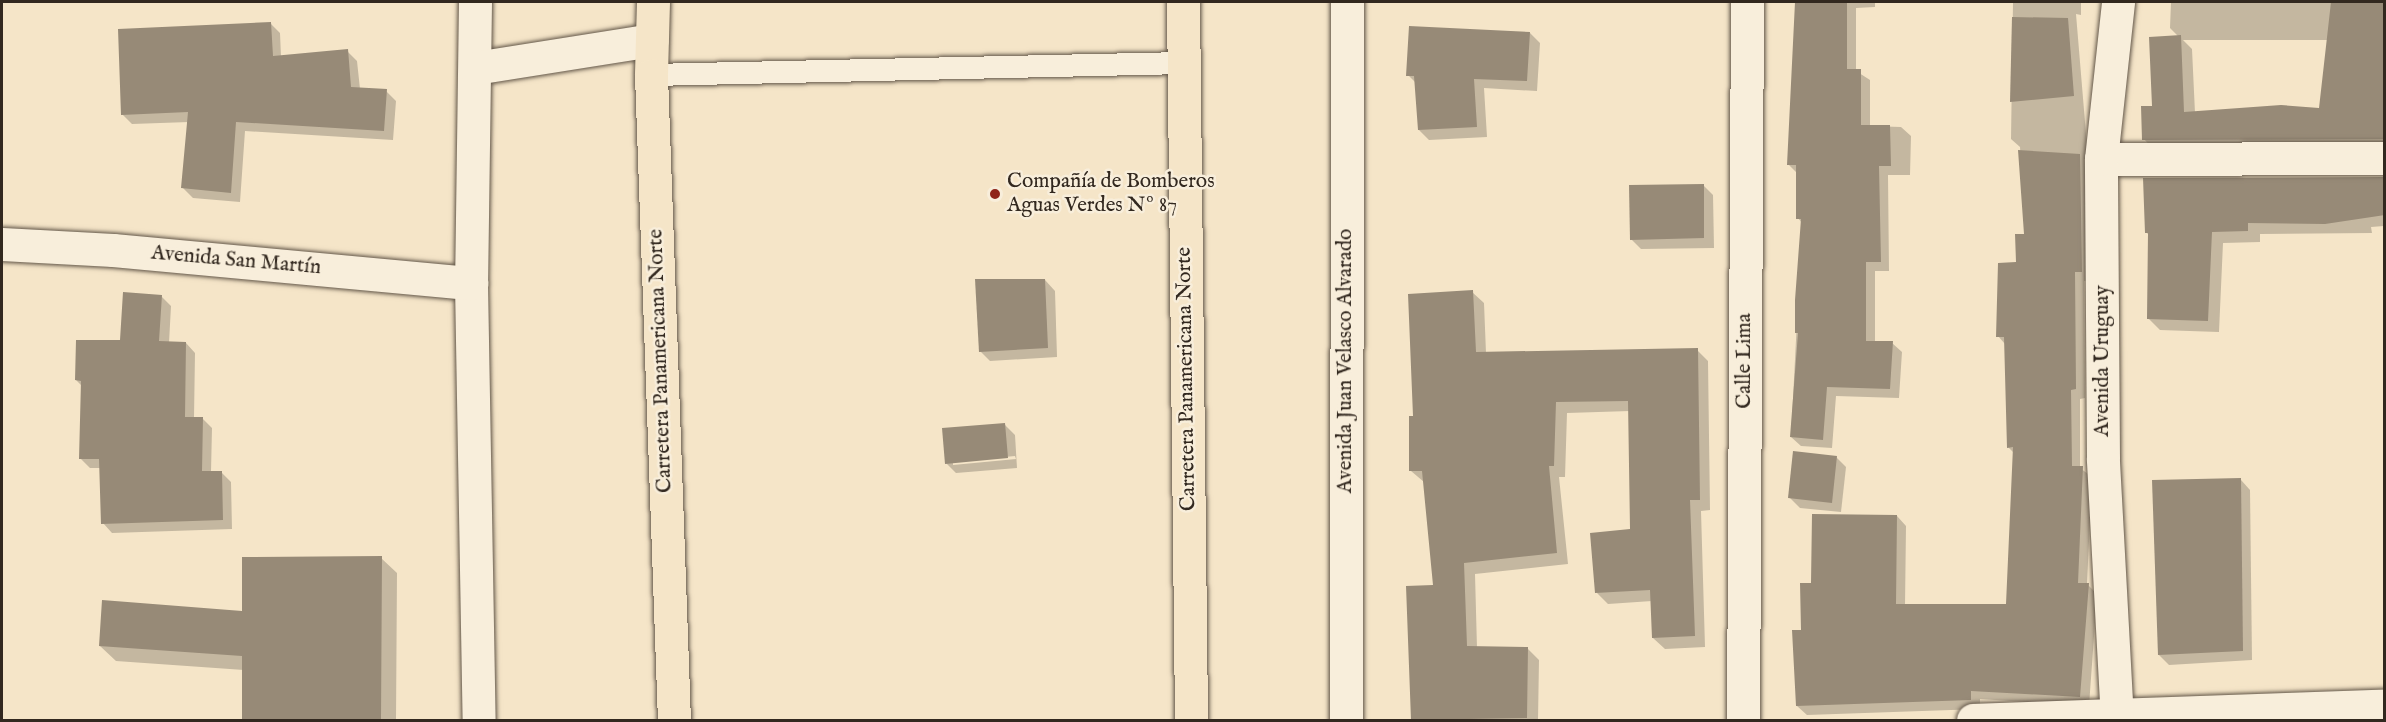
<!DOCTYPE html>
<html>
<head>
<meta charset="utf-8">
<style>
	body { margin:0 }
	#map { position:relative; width:2386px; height:722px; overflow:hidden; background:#f5e5c8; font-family:"IM FELL English",serif }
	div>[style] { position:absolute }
	.shadow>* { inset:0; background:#0003 }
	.building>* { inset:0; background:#978a77 }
	.roads { filter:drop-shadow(0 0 2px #635749) drop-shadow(0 0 2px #635749) }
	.lane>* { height:22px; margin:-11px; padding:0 11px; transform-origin:11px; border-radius:11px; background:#f8eedb }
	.street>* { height:33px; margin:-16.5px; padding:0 16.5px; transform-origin:16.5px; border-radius:16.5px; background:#f8eedb }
	.primary>* { height:33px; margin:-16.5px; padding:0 16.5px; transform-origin:16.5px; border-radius:16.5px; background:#f5e5c8 }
	.dots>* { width:16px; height:16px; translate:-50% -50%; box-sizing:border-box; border:3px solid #f8eedb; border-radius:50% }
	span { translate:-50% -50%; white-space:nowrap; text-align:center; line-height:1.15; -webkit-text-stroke:5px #f8eedb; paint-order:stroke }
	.poi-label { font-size:21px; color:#32281f }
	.left { translate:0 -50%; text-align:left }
	.street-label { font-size:21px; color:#32281f }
	.frame { position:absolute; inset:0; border:3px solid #32281f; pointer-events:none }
</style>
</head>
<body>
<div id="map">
	<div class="shadow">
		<i style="clip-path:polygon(1796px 2px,1875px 2px,1875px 7px,1856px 8px,1856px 71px,1870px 80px,1870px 126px,1901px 127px,1911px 136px,1910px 175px,1888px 175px,1889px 271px,1875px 271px,1875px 342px,1892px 343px,1902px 352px,1899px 398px,1836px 396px,1832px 448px,1801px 446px,1791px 437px,1802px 223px,1798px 218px,1798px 174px,1789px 165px,1796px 70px)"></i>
		<i style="clip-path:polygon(2013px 2px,2081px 2px,2081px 15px,2076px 14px,2091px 194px,2091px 281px,2084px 281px,2085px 398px,2080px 399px,2080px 468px,2092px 477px,2087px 584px,2097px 594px,2089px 706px,1980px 699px,1980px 709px,1807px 715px,1797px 706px,1803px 631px,1812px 584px,1897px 516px,1906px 526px,1905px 606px,2007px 606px,2014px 453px,2008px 447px,2005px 344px,1998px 336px,2025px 236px,2020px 147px,2011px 139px)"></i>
		<i style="clip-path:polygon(evenodd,2171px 2px,2384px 2px,2384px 150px,2155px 151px,2144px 139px,2179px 37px,2170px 28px,2171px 2px,2183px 40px,2328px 40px,2320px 110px,2195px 113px,2192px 49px,2183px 40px)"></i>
		<i style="clip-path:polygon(271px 24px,280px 33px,281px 57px,347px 51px,357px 61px,360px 89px,386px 91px,396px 101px,393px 140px,245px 131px,240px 202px,193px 198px,183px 188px,189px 122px,132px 124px,122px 114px)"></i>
		<i style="clip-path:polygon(1530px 33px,1540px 43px,1537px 91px,1484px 88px,1487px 137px,1429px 140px,1419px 130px,1416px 83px,1408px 75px)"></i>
		<i style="clip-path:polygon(2384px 178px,2384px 226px,2371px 227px,2372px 233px,2260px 234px,2260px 242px,2223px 243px,2219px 332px,2160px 330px,2148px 318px,2149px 235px,2146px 232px)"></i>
		<i style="clip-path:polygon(1703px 185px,1713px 195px,1714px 248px,1641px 249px,1631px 239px)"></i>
		<i style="clip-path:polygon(1045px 280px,1055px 291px,1057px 357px,990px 361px,980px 351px)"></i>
		<i style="clip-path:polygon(1472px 292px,1484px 303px,1486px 353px,1697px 350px,1708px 361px,1710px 510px,1701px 511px,1705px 647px,1665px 649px,1653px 638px,1652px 601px,1608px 604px,1597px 593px,1632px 531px,1630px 411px,1567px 413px,1565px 477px,1559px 477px,1568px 564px,1475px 574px,1477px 648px,1528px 649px,1539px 660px,1538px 720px,1413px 720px,1407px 587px,1435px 586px,1424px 482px,1411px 471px,1415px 417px)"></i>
		<i style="clip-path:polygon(161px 296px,171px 306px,169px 343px,186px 343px,195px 353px,194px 418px,202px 418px,212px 428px,211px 472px,221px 472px,231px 482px,232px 529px,112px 533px,103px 523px,101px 468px,90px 468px,80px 458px,82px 386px,76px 380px,121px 342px)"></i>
		<i style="clip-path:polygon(evenodd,1005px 425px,1015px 435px,1017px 468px,956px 473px,946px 463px,1005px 425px,1015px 456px,1016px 459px,953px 465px,953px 462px,1015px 456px)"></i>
		<i style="clip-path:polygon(1836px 457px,1846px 467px,1841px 512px,1800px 508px,1790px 498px)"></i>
		<i style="clip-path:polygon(2241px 480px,2250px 490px,2252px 660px,2169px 665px,2159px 655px)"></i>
		<i style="clip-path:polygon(381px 558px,397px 573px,396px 720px,244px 720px,244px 670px,116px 661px,100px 646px,244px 612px)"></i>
	</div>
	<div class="building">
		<i style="clip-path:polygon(1795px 2px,1847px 2px,1847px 69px,1861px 69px,1861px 125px,1890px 125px,1891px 166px,1879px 166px,1881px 262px,1866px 262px,1866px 341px,1893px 341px,1890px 389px,1827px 387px,1823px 440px,1790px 437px,1798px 333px,1795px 333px,1795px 300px,1801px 219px,1796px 219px,1796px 165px,1787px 165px)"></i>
		<i style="clip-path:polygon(2331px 2px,2385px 2px,2385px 139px,2142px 140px,2141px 106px,2152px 106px,2149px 37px,2181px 35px,2184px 112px,2281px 105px,2319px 108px)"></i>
		<i style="clip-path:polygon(2012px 17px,2068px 18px,2074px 96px,2010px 102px)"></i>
		<i style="clip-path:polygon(271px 22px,273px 56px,348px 49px,351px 87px,387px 89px,384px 131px,236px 122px,231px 193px,181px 188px,188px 112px,121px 115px,118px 29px)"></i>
		<i style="clip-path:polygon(1409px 26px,1530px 32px,1527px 81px,1474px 79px,1477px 127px,1418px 130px,1414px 76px,1406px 76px)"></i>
		<i style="clip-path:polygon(2018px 150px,2080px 154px,2082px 272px,2075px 272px,2076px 389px,2071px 390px,2072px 466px,2083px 466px,2078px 583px,2089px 583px,2080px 697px,1971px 691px,1971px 700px,1796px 706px,1792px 630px,1801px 630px,1800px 583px,1811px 583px,1812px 514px,1897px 515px,1896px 604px,2006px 604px,2013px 447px,2007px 448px,2004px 337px,1996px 337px,1998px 263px,2016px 262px,2015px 234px,2024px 234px)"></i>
		<i style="clip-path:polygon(2385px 177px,2385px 215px,2325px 224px,2248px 223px,2248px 231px,2212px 232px,2208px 321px,2147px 319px,2148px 233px,2145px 233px,2143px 178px)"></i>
		<i style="clip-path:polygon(1704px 184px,1704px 238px,1630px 240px,1629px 185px)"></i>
		<i style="clip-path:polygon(975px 279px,1045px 279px,1048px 348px,979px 352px)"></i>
		<i style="clip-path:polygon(1473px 290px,1476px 352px,1698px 348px,1700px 500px,1690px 500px,1695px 636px,1652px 638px,1650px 590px,1595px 593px,1590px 533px,1630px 529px,1628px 401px,1556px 402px,1554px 466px,1549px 466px,1557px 553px,1464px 563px,1467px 646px,1528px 647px,1527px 718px,1411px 720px,1406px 586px,1433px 585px,1422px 471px,1409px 471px,1409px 416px,1413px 416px,1408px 294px)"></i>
		<i style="clip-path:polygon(123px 292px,162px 295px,159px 341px,186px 342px,185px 417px,203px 417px,202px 471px,222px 471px,223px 520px,101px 524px,99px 459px,79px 459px,81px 381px,75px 380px,76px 340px,120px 340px)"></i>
		<i style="clip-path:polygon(1005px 423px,1008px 458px,945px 464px,942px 428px)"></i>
		<i style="clip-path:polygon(1793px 451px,1837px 456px,1832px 503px,1788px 498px)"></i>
		<i style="clip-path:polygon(2241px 478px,2243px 651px,2158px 655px,2152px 480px)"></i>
		<i style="clip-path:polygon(382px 556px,381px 720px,242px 720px,242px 656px,99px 646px,102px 600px,242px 611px,242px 557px)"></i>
	</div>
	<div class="roads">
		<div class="lane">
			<i style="left:651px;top:75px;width:533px;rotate:-1.29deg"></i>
		</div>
		<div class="street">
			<i style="left:475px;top:2px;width:281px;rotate:90.8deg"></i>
			<i style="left:471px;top:283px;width:437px;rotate:89deg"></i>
			<i style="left:475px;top:68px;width:179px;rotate:-9deg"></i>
			<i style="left:2101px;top:159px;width:283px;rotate:-0.2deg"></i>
			<i style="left:2px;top:244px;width:111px;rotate:3.1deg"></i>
			<i style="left:113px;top:250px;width:360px;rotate:5.3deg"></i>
			<i style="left:1346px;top:720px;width:718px;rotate:-89.92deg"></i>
			<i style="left:1743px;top:720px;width:718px;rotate:-89.68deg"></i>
			<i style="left:1973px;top:720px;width:411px;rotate:-2deg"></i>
			<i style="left:2117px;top:720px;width:262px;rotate:-93.1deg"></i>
			<i style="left:2103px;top:458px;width:299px;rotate:-90.4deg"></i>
			<i style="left:2101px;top:159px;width:158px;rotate:-83.8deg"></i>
		</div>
		<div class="primary">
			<i style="left:653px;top:2px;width:73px;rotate:91.6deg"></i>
			<i style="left:651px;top:75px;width:645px;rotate:87.96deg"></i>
			<i style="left:1183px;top:2px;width:718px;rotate:89.36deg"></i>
		</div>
	</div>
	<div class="dots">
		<i style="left:995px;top:194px;background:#8f2418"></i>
	</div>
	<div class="poi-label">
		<span class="left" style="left:1007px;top:194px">Compañía de Bomberos<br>Aguas Verdes Nº 87</span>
	</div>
	<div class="street-label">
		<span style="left:236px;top:261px;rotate:5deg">Avenida San Martín</span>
		<span style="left:661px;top:361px;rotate:-92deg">Carretera Panamericana Norte</span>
		<span style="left:1346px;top:361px;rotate:-90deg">Avenida Juan Velasco Alvarado</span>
		<span style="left:1745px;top:361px;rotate:-90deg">Calle Lima</span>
		<span style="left:2103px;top:361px;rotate:-90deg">Avenida Uruguay</span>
		<span style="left:1187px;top:379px;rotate:-91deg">Carretera Panamericana Norte</span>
	</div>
	<div class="frame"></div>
</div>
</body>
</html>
